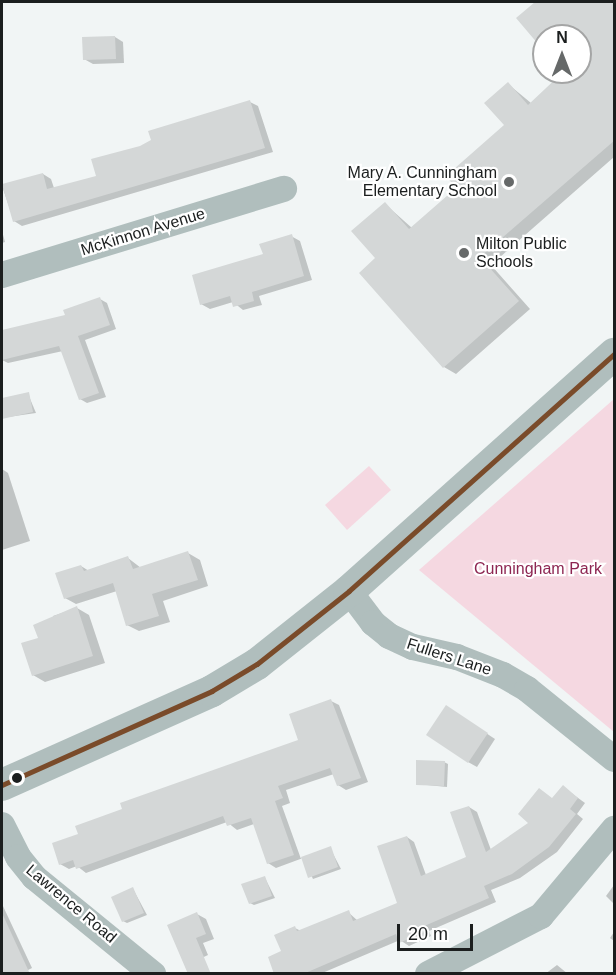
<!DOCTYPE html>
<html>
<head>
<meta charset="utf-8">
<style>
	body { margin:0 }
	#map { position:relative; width:616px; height:975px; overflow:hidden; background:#f1f5f5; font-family:Arial,sans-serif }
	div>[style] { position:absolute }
	.green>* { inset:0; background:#f5d8e1 }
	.shadow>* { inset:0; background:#0003 }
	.building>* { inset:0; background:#d4d7d7 }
	.minor>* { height:26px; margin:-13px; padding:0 13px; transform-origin:13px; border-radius:13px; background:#b0bebd }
	.tertiary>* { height:32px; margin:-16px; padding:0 16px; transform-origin:16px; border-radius:16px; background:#b0bebd }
	.bus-1>* { height:4.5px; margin:-2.25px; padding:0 2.25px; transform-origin:2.25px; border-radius:2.25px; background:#7a4b2a }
	.dots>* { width:16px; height:16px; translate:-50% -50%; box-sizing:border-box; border:3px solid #fff; border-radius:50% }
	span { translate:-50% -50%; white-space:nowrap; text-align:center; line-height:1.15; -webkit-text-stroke:4.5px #fff; paint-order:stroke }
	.poi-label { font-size:16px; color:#1b1e1e }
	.right { translate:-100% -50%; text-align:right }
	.left { translate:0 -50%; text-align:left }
	.street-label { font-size:16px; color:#1b1e1e }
	.park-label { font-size:16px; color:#8d2652 }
	.frame { position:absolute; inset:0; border:3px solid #1b1e1e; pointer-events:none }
	.north { position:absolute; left:532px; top:24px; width:60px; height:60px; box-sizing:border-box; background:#fff; border:2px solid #a4a5a5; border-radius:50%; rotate:0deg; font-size:16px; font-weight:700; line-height:24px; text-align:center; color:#1b1e1e }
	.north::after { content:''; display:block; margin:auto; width:21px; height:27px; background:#666969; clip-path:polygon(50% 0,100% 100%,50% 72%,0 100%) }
	.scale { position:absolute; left:397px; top:924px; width:76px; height:27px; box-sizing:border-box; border:3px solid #1b1e1e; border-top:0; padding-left:8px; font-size:18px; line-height:21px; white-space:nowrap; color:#1b1e1e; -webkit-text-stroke:4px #fff; paint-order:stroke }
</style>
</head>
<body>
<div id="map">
	<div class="green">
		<i style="clip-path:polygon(614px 399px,614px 732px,419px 570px)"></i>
		<i style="clip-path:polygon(369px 466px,391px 490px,347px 530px,325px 505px)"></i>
	</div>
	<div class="shadow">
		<i style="clip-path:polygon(537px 2px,614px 2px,614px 157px,491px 265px,530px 309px,456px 374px,444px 367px,377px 258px,385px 204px,412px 228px,458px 188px,506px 126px,508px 84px,531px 103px,565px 72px,580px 72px,580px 36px,544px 36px,544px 48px,518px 18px)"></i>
		<i style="clip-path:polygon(115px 37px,123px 42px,124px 63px,93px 64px,84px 59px,84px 38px)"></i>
		<i style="clip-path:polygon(250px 102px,258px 106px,273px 152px,22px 226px,14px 221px,2px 186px,43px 174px,51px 179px,54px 188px,98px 177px)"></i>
		<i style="clip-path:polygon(2px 231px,5px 242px,2px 243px)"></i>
		<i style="clip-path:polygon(291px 236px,300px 241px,312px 280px,259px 296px,262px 305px,243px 310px,233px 302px,210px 309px,201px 304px)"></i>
		<i style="clip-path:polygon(100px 299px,107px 303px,116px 329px,85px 340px,106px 397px,87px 403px,80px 399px,63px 351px,8px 363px,2px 360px,2px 332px,67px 317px)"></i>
		<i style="clip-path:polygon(28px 394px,36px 413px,8px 417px)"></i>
		<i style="clip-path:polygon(2px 469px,8px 473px,30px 541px,2px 550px)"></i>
		<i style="clip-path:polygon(188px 553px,200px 560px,208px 586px,163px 601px,170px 622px,139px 631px,127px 625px,117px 591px,76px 604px,65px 598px,81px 566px,89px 571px,128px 558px,141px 568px)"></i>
		<i style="clip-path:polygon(77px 608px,89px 615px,105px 663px,45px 682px,33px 675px,40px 639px,54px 620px,53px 616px)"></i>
		<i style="clip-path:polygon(331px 701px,339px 705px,368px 782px,346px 790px,338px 785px,334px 774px,286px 790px,290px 803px,282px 806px,301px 859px,330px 848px,341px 869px,313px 879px,303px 858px,276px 868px,268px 863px,254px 824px,237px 830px,227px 822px,86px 873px,77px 866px,69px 869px,60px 864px,300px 741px)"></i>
		<i style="clip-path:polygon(454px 712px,495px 739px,477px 767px,468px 762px)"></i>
		<i style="clip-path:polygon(444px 762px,448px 764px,447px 787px,417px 784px)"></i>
		<i style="clip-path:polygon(563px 787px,585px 803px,577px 814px,583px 819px,557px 852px,520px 878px,491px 890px,496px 902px,429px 931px,431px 936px,409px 946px,400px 940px,320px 974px,276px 974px,295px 928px,301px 931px,348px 912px,358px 921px,399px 904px,407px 837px,414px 842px,426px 875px,468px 858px,469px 807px,477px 812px,491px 850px,531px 823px)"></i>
		<i style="clip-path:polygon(265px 878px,275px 898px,254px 905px,250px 903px)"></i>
		<i style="clip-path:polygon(614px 885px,614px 904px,606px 896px)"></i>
		<i style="clip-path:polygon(133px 889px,147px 915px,127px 923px,123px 921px)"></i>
		<i style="clip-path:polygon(2px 904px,32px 968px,20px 974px,3px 974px,2px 970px)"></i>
		<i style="clip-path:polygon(197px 914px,206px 919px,214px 939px,203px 943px,208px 955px,191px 963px)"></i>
		<i style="clip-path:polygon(614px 932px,614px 941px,610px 938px)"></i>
		<i style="clip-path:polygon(557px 965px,568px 974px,545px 974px)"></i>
	</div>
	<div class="building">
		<i style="clip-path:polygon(535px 2px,615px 2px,615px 140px,480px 257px,519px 301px,443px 368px,359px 273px,375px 258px,351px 231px,385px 202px,409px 229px,456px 188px,446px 176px,504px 125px,484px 103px,508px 82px,528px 105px,563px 72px,580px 72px,580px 36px,544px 36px,544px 51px,516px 18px)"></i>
		<i style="clip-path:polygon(115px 36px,116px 59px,83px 60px,82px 37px)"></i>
		<i style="clip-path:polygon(250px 100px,265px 148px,13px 222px,2px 184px,43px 173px,47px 189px,96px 176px,91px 159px,140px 146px,151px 140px,148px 131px)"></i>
		<i style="clip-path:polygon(292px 234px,304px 276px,252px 292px,254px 301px,233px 307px,230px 296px,200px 305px,192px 275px,263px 254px,259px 244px)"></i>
		<i style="clip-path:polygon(100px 297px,110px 325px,78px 336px,99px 393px,79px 400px,59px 346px,2px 360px,2px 330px,65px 315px,63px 310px)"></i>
		<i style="clip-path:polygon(29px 392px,33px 412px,2px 419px,2px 398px)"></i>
		<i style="clip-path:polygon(188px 551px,198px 580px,152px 594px,159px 616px,126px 626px,113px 583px,64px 599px,55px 573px,81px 565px,84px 571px,128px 556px,133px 569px)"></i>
		<i style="clip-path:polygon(77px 606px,93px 656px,32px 676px,21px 643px,38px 638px,33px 625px)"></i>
		<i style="clip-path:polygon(331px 699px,361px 778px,337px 786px,330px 768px,278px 786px,283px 798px,275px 801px,294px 855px,267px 864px,251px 818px,227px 826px,223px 816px,76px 869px,73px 860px,59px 865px,52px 843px,78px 834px,75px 826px,122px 809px,120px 803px,298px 740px,289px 714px)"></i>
		<i style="clip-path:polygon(446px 705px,488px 733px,468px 763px,426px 735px)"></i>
		<i style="clip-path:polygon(416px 760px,445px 761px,444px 786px,416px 785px)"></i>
		<i style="clip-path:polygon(563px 785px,578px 798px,570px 809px,576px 814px,549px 847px,512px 874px,484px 886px,489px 898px,422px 927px,424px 932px,399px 943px,396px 934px,303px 974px,274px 974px,268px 957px,281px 951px,274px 935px,295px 926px,297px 931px,349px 910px,353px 921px,397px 903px,377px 846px,407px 836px,421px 876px,466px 857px,450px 812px,469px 806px,486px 852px,528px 823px,518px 814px,539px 788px,552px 798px)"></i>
		<i style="clip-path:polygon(331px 846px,338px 867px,308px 878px,301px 857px)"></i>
		<i style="clip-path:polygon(265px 876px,272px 896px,249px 904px,241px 884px)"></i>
		<i style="clip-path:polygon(133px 887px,144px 913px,122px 922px,111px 897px)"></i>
		<i style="clip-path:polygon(197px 912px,206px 934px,196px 938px,211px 974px,188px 974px,167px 925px)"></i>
		<i style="clip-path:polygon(2px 913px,30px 974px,2px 974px)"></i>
	</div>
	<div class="minor">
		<i style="left:2px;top:275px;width:295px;rotate:-17deg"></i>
		<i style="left:349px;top:591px;width:40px;rotate:53deg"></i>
		<i style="left:373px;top:623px;width:21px;rotate:39deg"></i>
		<i style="left:389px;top:636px;width:26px;rotate:25deg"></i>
		<i style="left:413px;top:647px;width:45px;rotate:12.8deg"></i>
		<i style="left:457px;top:657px;width:49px;rotate:21.4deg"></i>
		<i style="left:503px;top:675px;width:28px;rotate:30deg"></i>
		<i style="left:527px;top:689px;width:112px;rotate:38.8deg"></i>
		<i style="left:2px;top:825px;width:36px;rotate:63deg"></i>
		<i style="left:18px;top:857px;width:26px;rotate:51deg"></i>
		<i style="left:34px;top:877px;width:154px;rotate:39.2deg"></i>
		<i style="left:428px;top:974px;width:127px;rotate:-27.2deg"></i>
		<i style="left:541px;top:916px;width:114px;rotate:-50deg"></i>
	</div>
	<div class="tertiary">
		<i style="left:2px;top:785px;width:230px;rotate:-24.1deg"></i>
		<i style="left:212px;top:691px;width:52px;rotate:-31deg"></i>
		<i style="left:257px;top:664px;width:117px;rotate:-38.4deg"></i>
		<i style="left:349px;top:591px;width:356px;rotate:-41.8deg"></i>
	</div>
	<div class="bus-1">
		<i style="left:2px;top:785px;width:230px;rotate:-24.1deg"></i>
		<i style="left:212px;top:691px;width:52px;rotate:-31deg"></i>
		<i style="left:257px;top:664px;width:117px;rotate:-38.4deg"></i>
		<i style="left:349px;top:591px;width:356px;rotate:-41.8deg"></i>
	</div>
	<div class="dots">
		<i style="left:509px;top:182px;background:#666969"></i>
		<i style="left:464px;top:253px;background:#666969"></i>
		<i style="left:17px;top:778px;background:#1b1e1e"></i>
	</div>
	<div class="poi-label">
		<span class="right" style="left:497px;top:182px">Mary A. Cunningham<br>Elementary School</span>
		<span class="left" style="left:476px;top:253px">Milton Public<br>Schools</span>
	</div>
	<div class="street-label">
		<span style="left:143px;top:232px;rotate:-17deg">McKinnon Avenue</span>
		<span style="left:449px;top:657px;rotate:18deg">Fullers Lane</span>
		<span style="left:71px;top:904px;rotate:40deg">Lawrence Road</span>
	</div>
	<div class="park-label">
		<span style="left:538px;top:569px">Cunningham Park</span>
	</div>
	<div class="frame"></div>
	<div class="north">N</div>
	<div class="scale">20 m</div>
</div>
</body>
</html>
